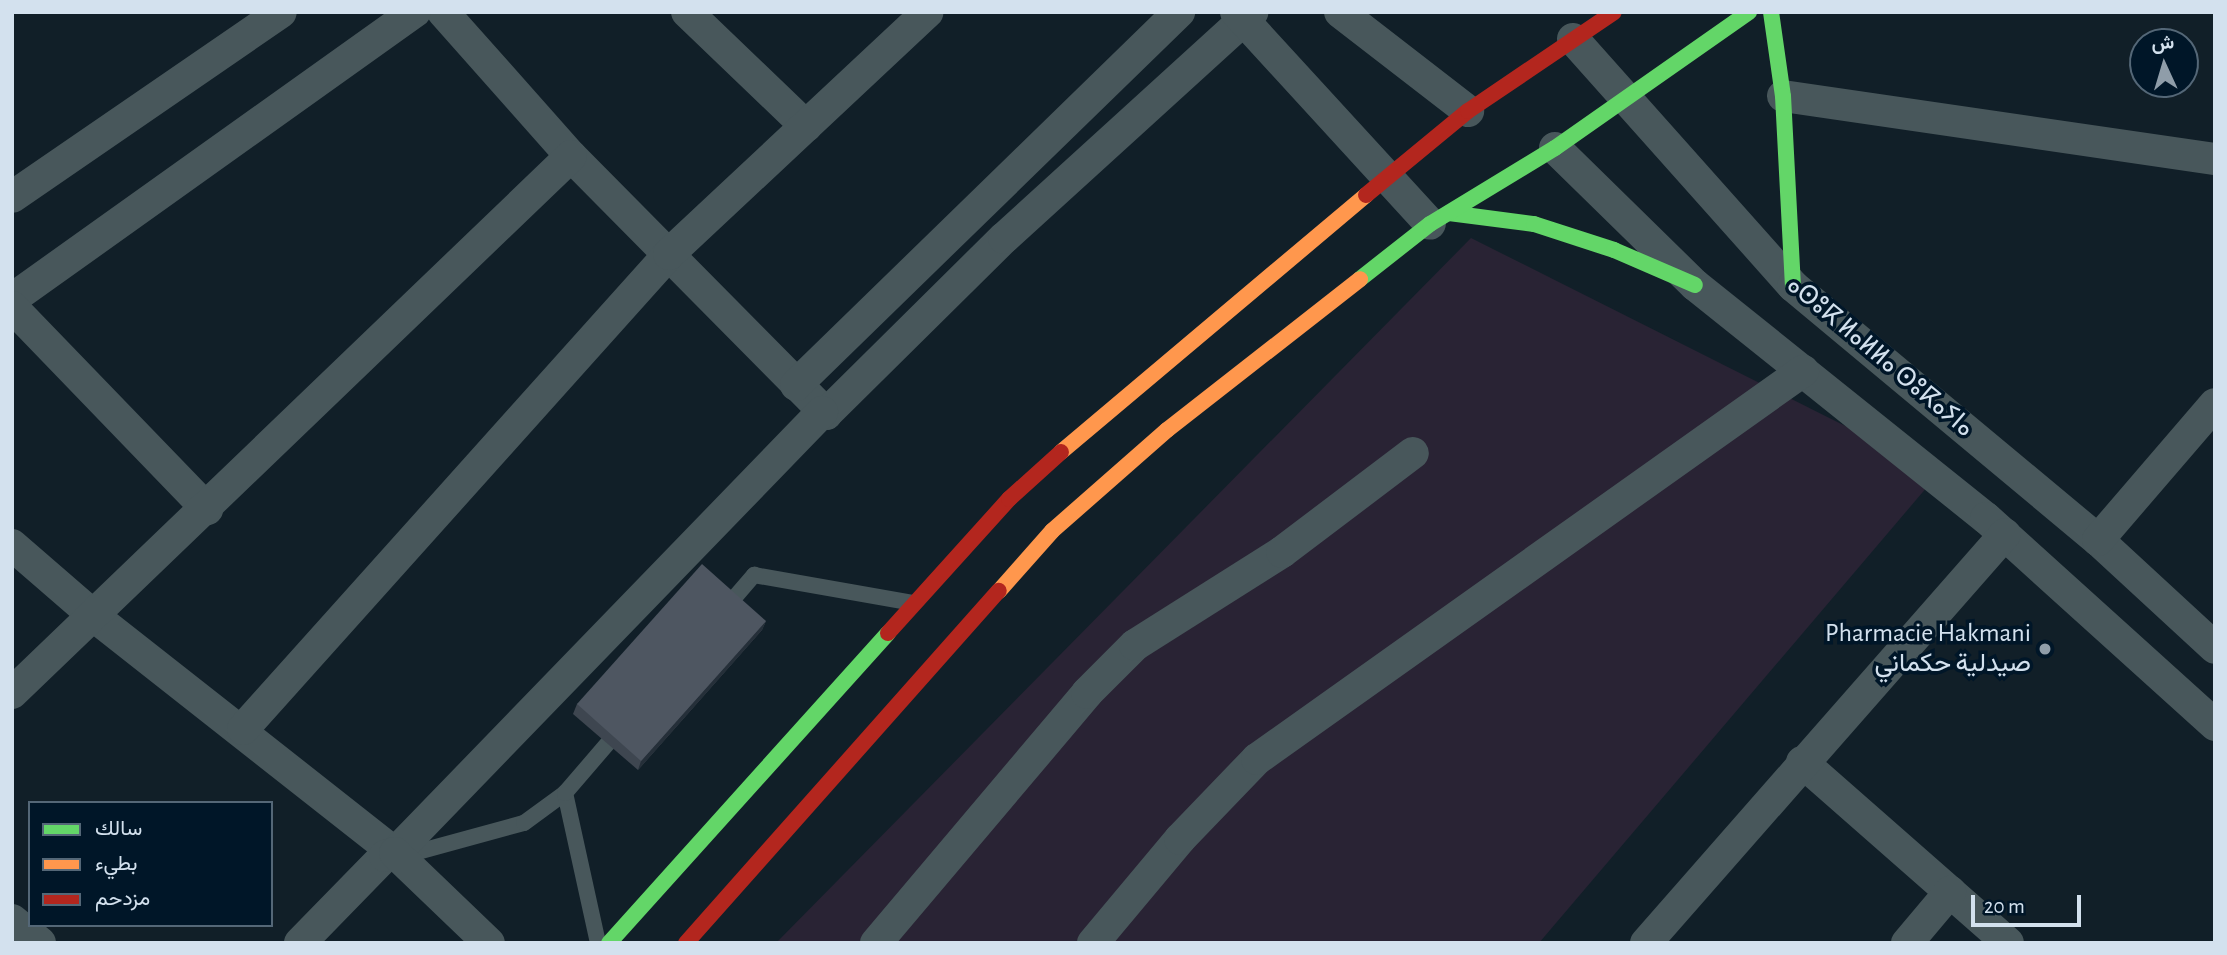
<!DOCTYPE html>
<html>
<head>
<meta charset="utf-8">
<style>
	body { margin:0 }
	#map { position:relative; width:2227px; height:955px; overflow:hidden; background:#111f28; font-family:"Alegreya Sans",Vazirmatn,"Noto Sans Tifinagh",sans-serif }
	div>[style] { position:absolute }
	.green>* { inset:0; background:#292334 }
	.lane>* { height:16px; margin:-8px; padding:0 8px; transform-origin:8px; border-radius:8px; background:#48575b }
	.street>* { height:32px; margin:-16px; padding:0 16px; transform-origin:16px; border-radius:16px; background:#48575b }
	.fast>* { height:16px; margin:-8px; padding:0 8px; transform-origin:8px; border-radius:8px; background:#63d668 }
	.slow>* { height:16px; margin:-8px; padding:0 8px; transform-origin:8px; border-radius:8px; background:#ff974d }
	.jam>* { height:16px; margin:-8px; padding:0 8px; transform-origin:8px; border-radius:8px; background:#b3261e }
	.wall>* { inset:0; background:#3e4650 }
	.shaded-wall>* { inset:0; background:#252f39 }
	.building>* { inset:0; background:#4e5661 }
	.dots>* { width:19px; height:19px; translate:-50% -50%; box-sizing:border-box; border:4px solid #001628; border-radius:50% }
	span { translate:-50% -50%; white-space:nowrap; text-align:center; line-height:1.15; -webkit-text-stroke:7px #001628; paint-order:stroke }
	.street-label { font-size:26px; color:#d3e1ee }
	.poi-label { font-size:26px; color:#d3e1ee }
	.right { translate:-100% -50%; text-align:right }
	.frame { position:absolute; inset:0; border:14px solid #d3e1ee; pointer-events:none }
	.legend { position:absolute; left:28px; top:801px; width:245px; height:126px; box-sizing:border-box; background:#001628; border:2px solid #546777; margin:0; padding:9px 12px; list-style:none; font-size:21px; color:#d3e1ee }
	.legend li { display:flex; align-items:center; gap:14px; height:35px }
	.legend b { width:35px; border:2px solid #546777 }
	.north { position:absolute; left:2129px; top:28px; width:70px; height:70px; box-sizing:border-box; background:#001628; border:2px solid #546777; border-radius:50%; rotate:356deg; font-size:19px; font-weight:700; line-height:28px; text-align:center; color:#d3e1ee }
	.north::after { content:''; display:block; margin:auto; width:24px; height:32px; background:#8f9da9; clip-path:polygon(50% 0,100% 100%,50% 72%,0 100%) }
	.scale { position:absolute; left:1971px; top:895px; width:110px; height:32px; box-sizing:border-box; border:4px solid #d3e1ee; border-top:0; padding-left:9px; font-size:21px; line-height:24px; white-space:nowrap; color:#d3e1ee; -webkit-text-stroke:5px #001628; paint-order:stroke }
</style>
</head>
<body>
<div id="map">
	<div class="green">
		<i style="clip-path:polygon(1471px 238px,1939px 473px,1539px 943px,776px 943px)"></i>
	</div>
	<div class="lane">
		<i style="left:723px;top:611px;width:48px;rotate:-49.3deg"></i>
		<i style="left:754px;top:575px;width:161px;rotate:10deg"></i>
		<i style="left:403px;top:856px;width:125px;rotate:-15.3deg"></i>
		<i style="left:524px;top:823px;width:51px;rotate:-36.2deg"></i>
		<i style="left:598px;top:943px;width:154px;rotate:-102.4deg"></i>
		<i style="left:565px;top:793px;width:86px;rotate:-49.3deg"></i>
	</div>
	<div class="street">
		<i style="left:443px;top:12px;width:193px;rotate:48.4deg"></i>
		<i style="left:571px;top:156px;width:363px;rotate:45.3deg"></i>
		<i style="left:826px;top:414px;width:250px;rotate:-44.7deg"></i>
		<i style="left:1004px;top:238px;width:336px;rotate:-42.3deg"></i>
		<i style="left:687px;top:12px;width:165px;rotate:43.8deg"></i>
		<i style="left:1236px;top:12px;width:287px;rotate:47.5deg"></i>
		<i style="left:1340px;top:12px;width:162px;rotate:37.7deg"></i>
		<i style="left:1573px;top:39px;width:331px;rotate:48.3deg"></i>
		<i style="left:1793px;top:286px;width:397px;rotate:39.8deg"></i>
		<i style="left:2098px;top:540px;width:159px;rotate:42.7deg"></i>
		<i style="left:1783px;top:96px;width:437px;rotate:8.3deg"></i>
		<i style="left:1555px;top:148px;width:196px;rotate:44.4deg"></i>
		<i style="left:1695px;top:285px;width:373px;rotate:38.7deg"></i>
		<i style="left:1986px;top:518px;width:309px;rotate:42.1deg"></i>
		<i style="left:12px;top:197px;width:326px;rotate:-34.5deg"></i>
		<i style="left:12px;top:299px;width:495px;rotate:-35.5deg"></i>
		<i style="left:12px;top:307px;width:281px;rotate:46deg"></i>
		<i style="left:796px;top:385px;width:535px;rotate:-44.24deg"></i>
		<i style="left:2098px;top:540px;width:179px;rotate:-49.3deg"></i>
		<i style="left:12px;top:545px;width:110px;rotate:40.9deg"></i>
		<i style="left:95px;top:617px;width:382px;rotate:38.2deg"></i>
		<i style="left:395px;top:853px;width:614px;rotate:-45.92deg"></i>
		<i style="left:12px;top:693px;width:775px;rotate:-43.85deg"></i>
		<i style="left:243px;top:729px;width:638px;rotate:-48.11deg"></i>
		<i style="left:669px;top:254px;width:354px;rotate:-43.1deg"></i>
		<i style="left:1802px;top:762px;width:274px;rotate:41.3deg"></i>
		<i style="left:12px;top:920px;width:36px;rotate:39deg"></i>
		<i style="left:300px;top:943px;width:122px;rotate:-45.7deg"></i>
		<i style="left:385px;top:856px;width:10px;rotate:-17deg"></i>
		<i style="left:395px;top:853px;width:130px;rotate:43.8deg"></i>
		<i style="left:876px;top:943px;width:327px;rotate:-49.8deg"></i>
		<i style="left:1087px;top:693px;width:68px;rotate:-45deg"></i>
		<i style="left:1135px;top:645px;width:174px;rotate:-32.3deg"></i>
		<i style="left:1282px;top:552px;width:164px;rotate:-37.1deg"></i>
		<i style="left:1093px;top:943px;width:136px;rotate:-50.1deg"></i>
		<i style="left:1180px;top:839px;width:111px;rotate:-46.1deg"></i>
		<i style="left:1257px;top:759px;width:670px;rotate:-35.4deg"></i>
		<i style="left:1646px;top:943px;width:544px;rotate:-48.72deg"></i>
		<i style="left:1907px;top:943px;width:67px;rotate:-49.9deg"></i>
	</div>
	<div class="fast">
		<i style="left:1771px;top:12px;width:85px;rotate:81.9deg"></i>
		<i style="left:1783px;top:96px;width:190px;rotate:87deg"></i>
		<i style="left:1449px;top:213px;width:86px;rotate:7.4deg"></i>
		<i style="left:1534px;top:224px;width:84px;rotate:18deg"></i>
		<i style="left:1614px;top:250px;width:88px;rotate:23.4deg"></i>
		<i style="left:1360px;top:279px;width:89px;rotate:-38.2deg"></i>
		<i style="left:1430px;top:224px;width:146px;rotate:-31.3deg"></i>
		<i style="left:1555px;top:148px;width:237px;rotate:-35deg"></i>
		<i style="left:609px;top:943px;width:417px;rotate:-48deg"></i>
	</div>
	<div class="slow">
		<i style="left:1061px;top:452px;width:399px;rotate:-40.1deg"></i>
		<i style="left:999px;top:591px;width:80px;rotate:-48.5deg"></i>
		<i style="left:1052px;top:531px;width:153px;rotate:-41.3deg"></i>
		<i style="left:1167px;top:430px;width:245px;rotate:-38deg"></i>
	</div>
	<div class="jam">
		<i style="left:1366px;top:195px;width:132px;rotate:-39.5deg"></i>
		<i style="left:1468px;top:111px;width:176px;rotate:-34.1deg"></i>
		<i style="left:888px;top:633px;width:181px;rotate:-47.9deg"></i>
		<i style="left:1009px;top:499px;width:70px;rotate:-42.1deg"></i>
		<i style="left:686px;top:943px;width:471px;rotate:-48.4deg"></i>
	</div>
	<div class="wall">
		<i style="clip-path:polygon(766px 621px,762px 630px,638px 770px,573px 714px,577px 704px)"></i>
	</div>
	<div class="shaded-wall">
		<i style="clip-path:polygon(766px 621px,762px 630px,638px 770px,641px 761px)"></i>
	</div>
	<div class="building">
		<i style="clip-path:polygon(702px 564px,766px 621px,641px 761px,577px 704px)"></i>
	</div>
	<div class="dots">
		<i style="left:2045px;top:649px;background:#8f9da9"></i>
	</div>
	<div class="street-label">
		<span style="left:1880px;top:357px;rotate:40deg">ⴰⵙⵓⴽ ⵍⴰⵍⵍⴰ ⵙⵓⴽⴰⵢⵏⴰ</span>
	</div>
	<div class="poi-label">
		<span class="right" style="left:2031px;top:649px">Pharmacie Hakmani<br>صيدلية حكماني</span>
	</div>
	<div class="frame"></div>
	<ul class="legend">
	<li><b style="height:9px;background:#63d668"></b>سالك</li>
	<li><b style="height:9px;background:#ff974d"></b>بطيء</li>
	<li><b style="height:9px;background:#b3261e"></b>مزدحم</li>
	</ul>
	<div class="north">ش</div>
	<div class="scale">20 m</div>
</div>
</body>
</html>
